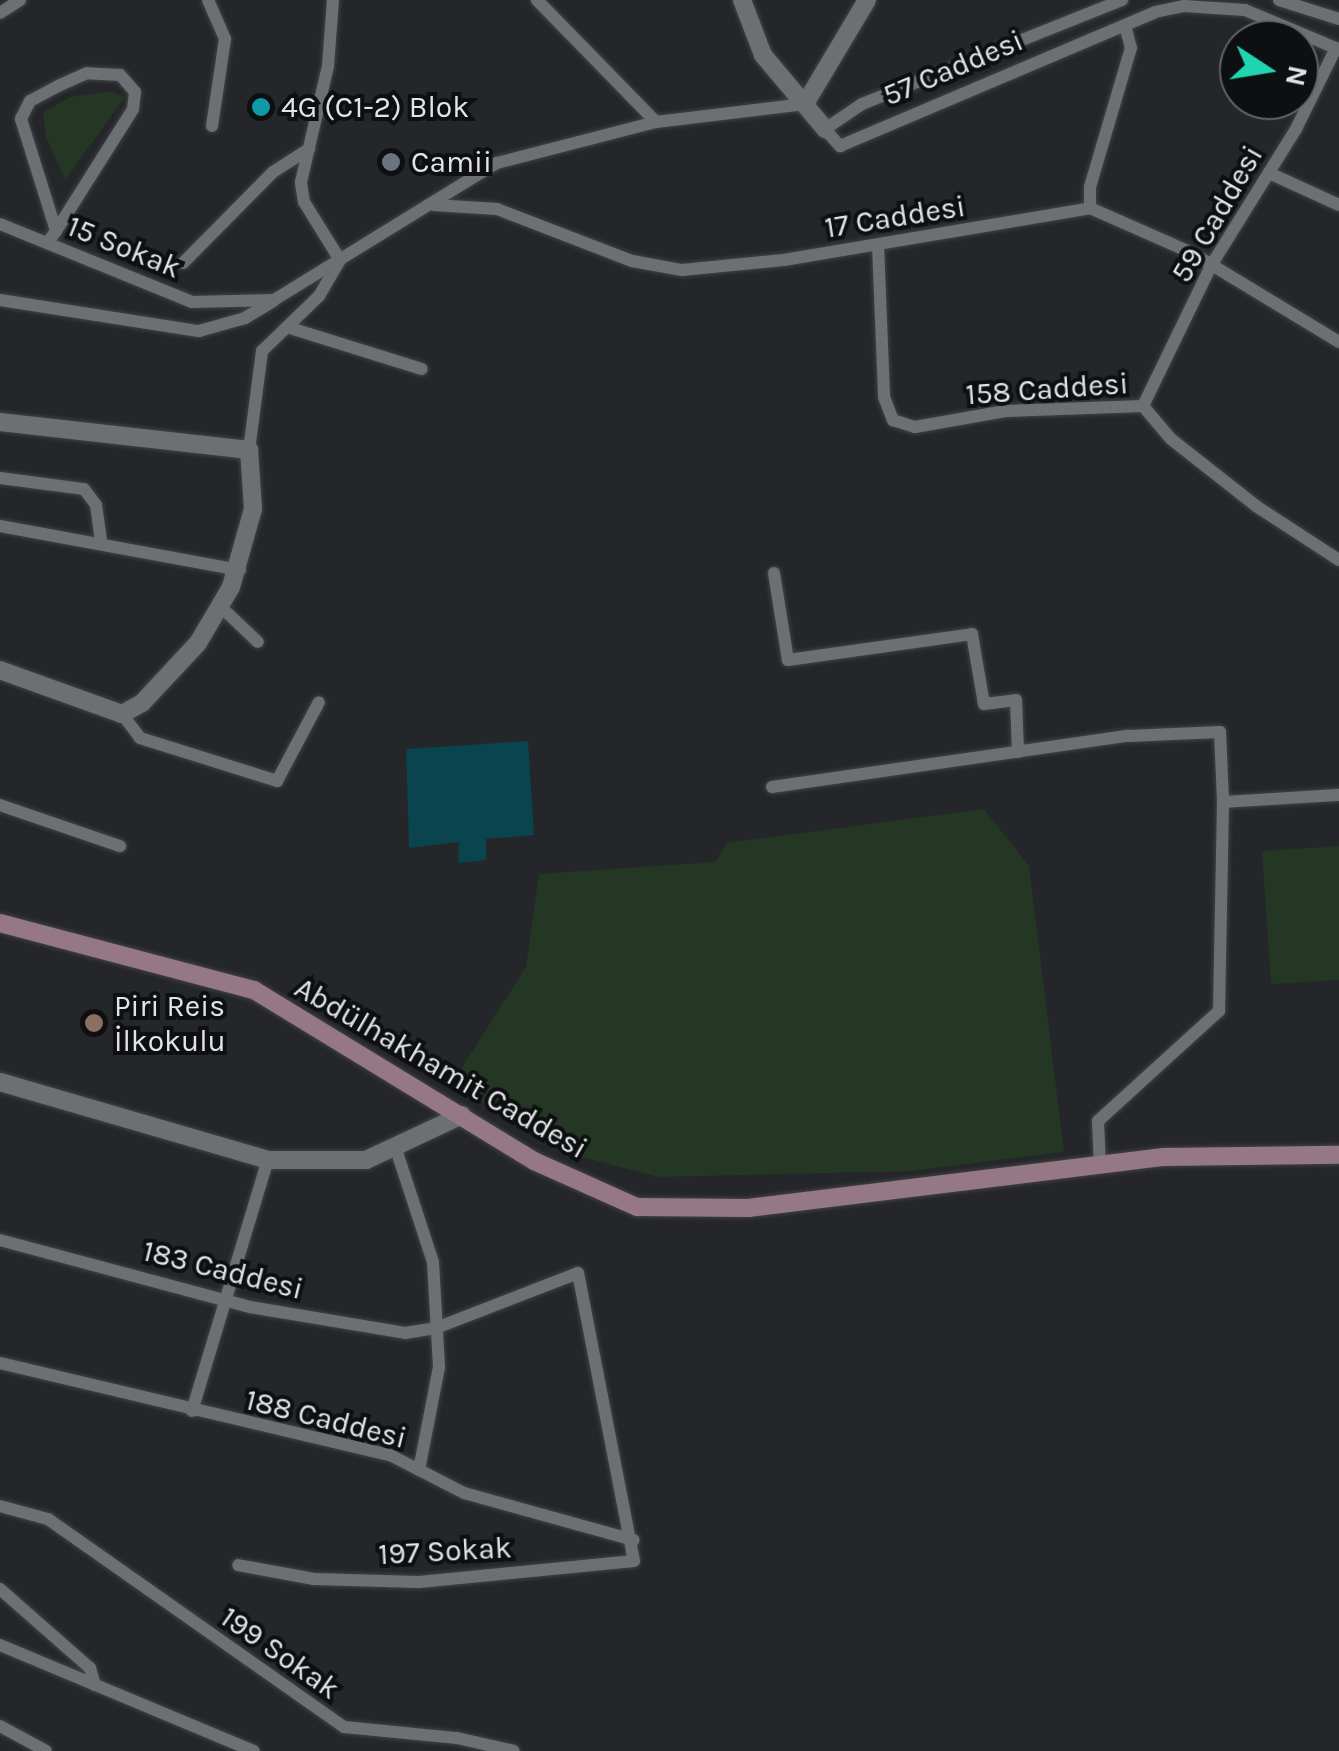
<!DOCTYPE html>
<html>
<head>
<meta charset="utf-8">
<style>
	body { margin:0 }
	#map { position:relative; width:1339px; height:1751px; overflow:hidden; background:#242629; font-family:Karla,sans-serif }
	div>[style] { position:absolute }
	.green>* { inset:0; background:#233724 }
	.water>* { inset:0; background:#09444f }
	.roads { filter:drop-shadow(0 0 2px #404244) drop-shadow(0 0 2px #404244) }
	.minor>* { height:12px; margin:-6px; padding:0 6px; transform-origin:6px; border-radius:6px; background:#6d7073 }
	.tertiary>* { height:18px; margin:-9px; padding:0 9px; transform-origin:9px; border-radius:9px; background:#6d7073 }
	.secondary>* { height:18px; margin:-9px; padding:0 9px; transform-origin:9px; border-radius:9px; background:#967884 }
	.dots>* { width:28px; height:28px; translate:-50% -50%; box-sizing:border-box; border:5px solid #0e0f10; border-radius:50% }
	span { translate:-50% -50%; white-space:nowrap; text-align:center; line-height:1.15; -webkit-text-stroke:8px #0e0f10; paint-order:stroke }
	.street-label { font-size:30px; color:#e3e4e6 }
	.poi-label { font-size:30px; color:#e3e4e6 }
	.left { translate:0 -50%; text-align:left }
	.north { position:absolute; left:1219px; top:20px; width:100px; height:100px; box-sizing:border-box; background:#0e0f10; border:2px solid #636466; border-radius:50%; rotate:102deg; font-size:28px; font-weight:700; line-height:40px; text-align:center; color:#e3e4e6 }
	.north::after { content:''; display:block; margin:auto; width:35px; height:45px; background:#20d5b0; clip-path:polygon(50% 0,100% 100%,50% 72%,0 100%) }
</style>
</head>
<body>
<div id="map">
	<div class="green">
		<i style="clip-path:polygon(112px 91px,125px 97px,65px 180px,46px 137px,43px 112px,71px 97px)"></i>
		<i style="clip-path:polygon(984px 809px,1029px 866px,1064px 1152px,913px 1171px,658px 1177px,567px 1153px,472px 1096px,461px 1069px,526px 967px,539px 874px,715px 862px,727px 843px)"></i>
		<i style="clip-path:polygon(1339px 846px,1339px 980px,1271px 984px,1262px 851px)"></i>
	</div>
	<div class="water">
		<i style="clip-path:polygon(528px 741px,534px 835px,486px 839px,486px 860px,458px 863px,459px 842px,409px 848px,406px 749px)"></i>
	</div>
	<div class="roads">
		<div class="minor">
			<i style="left:208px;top:0;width:43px;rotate:66.4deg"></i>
			<i style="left:225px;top:39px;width:88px;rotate:98.5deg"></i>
			<i style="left:537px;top:0;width:170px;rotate:45.7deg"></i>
			<i style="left:1122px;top:0;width:280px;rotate:158.2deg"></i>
			<i style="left:862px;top:104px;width:45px;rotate:146deg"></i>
			<i style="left:825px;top:129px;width:23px;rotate:49deg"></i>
			<i style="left:840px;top:146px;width:342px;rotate:-23deg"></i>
			<i style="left:1155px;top:12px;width:30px;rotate:-12deg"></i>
			<i style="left:1184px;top:6px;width:61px;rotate:3.8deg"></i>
			<i style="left:1245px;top:10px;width:99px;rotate:22.7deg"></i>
			<i style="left:1279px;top:0;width:63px;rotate:17.6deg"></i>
			<i style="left:0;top:13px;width:24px;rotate:-33deg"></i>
			<i style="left:1269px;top:173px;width:77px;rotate:24.6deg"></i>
			<i style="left:434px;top:205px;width:63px;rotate:3.6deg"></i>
			<i style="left:497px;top:209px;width:145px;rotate:21.1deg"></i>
			<i style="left:632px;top:261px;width:51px;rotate:10.2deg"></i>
			<i style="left:682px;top:270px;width:102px;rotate:-5.6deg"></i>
			<i style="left:784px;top:260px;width:310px;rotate:-9.6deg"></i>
			<i style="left:1090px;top:208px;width:111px;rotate:23.8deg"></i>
			<i style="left:1192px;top:253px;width:172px;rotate:31.2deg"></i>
			<i style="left:1090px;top:208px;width:21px;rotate:-90deg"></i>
			<i style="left:1090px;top:187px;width:145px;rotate:-73.6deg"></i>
			<i style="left:1131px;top:48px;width:23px;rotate:-105deg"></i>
			<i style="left:0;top:224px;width:207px;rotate:22.1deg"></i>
			<i style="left:192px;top:302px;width:82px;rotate:-1.4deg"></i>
			<i style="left:274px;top:300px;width:262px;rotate:-31.6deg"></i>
			<i style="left:497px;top:163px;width:164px;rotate:-14.5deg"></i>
			<i style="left:656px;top:122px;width:150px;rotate:-6.9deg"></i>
			<i style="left:47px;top:243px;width:15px;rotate:-53deg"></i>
			<i style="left:56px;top:231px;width:144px;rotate:-57.7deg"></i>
			<i style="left:133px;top:109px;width:17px;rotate:-83deg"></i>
			<i style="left:135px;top:92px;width:23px;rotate:-131deg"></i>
			<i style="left:120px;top:75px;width:33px;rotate:-177deg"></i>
			<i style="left:87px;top:73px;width:30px;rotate:156deg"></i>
			<i style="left:60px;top:85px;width:34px;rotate:152deg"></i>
			<i style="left:30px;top:101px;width:20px;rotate:117deg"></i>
			<i style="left:21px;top:119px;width:117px;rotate:72.6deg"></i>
			<i style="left:878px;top:245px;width:152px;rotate:87.7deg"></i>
			<i style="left:884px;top:397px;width:25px;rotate:69deg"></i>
			<i style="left:893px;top:420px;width:23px;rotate:18deg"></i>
			<i style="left:915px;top:427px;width:92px;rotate:-10deg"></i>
			<i style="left:1006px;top:411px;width:137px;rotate:-2.1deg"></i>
			<i style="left:1143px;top:406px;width:43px;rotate:49.7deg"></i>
			<i style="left:1171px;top:439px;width:108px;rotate:38.2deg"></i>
			<i style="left:1256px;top:506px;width:99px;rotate:33deg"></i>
			<i style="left:183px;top:263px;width:128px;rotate:-45.3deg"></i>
			<i style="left:273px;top:172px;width:43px;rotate:-32.6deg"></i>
			<i style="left:0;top:300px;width:201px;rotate:8.9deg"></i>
			<i style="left:199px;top:331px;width:48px;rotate:-15.8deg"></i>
			<i style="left:245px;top:318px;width:33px;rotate:-31deg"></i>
			<i style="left:287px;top:327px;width:141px;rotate:17.3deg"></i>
			<i style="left:1143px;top:406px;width:158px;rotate:-64.1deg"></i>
			<i style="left:1212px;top:264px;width:159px;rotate:-58.1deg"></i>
			<i style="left:1296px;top:129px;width:90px;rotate:-63.7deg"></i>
			<i style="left:249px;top:450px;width:100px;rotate:-82.5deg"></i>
			<i style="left:262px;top:351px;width:79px;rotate:-44deg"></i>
			<i style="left:319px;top:296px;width:42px;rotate:-59.7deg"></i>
			<i style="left:340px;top:260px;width:68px;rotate:-121.8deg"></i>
			<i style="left:304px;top:202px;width:20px;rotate:-99deg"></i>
			<i style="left:301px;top:182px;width:119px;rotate:-76.9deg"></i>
			<i style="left:328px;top:66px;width:66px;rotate:-85.7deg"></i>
			<i style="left:0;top:478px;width:85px;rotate:7.5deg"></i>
			<i style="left:84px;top:489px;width:20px;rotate:53deg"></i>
			<i style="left:96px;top:505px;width:36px;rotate:82deg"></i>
			<i style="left:0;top:526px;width:244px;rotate:10.4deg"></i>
			<i style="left:774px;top:573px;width:88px;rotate:80.9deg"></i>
			<i style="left:788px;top:660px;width:186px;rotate:-8deg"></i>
			<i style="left:972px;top:634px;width:71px;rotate:80.3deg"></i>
			<i style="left:984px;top:704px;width:32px;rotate:-7deg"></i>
			<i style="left:1016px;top:700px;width:52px;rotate:87.8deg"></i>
			<i style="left:220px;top:606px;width:52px;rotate:43.5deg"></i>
			<i style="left:122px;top:714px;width:30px;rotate:53deg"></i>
			<i style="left:140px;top:738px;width:144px;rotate:17.4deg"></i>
			<i style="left:277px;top:781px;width:89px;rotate:-62deg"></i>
			<i style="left:772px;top:787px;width:360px;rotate:-8.2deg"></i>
			<i style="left:1128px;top:736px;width:92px;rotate:-2.5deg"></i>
			<i style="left:1220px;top:732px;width:70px;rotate:87.5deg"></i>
			<i style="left:0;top:805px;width:127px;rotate:18.9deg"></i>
			<i style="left:395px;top:1146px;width:122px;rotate:71.9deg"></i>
			<i style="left:433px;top:1262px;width:105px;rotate:86.7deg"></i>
			<i style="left:439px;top:1367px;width:105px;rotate:101deg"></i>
			<i style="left:1100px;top:1167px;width:46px;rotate:-92.5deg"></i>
			<i style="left:1098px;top:1121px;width:164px;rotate:-42.3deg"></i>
			<i style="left:1219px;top:1011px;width:209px;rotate:-88.9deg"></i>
			<i style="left:1223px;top:802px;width:116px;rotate:-3.5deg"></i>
			<i style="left:0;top:1240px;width:259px;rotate:15deg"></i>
			<i style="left:250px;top:1307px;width:157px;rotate:9.5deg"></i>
			<i style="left:405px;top:1333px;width:31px;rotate:-9deg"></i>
			<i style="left:436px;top:1328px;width:152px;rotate:-21.2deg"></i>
			<i style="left:578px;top:1273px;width:293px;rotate:79deg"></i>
			<i style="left:634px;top:1561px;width:216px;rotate:174.4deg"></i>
			<i style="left:419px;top:1582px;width:105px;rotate:-178.4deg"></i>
			<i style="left:314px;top:1579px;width:77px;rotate:-169.6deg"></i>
			<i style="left:0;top:1363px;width:403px;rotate:13.3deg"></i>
			<i style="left:392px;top:1456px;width:81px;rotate:27.2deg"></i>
			<i style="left:464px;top:1493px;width:176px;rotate:15.5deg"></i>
			<i style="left:192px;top:1411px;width:262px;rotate:-73.2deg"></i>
			<i style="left:0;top:1506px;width:50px;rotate:15.2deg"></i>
			<i style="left:48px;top:1519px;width:362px;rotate:35.1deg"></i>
			<i style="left:344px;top:1727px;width:114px;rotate:5.6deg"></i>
			<i style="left:457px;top:1738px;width:58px;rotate:12.8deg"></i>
			<i style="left:0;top:1589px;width:120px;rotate:41.3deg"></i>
			<i style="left:90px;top:1668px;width:18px;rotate:74deg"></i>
			<i style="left:0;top:1645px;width:275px;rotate:22.7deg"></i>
			<i style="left:0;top:1726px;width:52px;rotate:28.5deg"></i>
		</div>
		<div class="tertiary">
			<i style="left:742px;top:0;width:59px;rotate:69.1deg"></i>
			<i style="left:763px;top:55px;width:97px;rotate:50deg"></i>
			<i style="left:805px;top:104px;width:121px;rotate:-59.2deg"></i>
			<i style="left:0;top:422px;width:251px;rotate:6.4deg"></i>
			<i style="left:249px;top:450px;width:59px;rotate:86.1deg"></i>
			<i style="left:253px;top:509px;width:81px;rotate:105.8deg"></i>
			<i style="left:231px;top:587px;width:65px;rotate:120.5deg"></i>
			<i style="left:198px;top:643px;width:82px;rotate:133deg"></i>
			<i style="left:142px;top:703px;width:23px;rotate:151deg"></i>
			<i style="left:122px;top:714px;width:130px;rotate:-160.2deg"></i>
			<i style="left:0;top:1082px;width:279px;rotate:16.2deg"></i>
			<i style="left:268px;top:1160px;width:98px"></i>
			<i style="left:366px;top:1160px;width:106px;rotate:-25.1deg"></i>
		</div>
		<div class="secondary">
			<i style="left:0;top:923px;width:263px;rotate:14.8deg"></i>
			<i style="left:254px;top:990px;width:328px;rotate:31.4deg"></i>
			<i style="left:534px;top:1161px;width:113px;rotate:24.1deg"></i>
			<i style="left:637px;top:1207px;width:111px;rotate:0.5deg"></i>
			<i style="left:748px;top:1208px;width:419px;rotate:-7deg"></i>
			<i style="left:1164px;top:1157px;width:175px;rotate:-0.7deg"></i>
		</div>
	</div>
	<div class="dots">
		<i style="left:261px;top:107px;background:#0f9aa8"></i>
		<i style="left:391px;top:162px;background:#6b7280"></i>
		<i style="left:94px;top:1023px;background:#8d6e63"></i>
	</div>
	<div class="street-label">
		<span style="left:953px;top:68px;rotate:-23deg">57 Caddesi</span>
		<span style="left:1217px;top:214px;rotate:-60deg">59 Caddesi</span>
		<span style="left:895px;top:217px;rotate:-9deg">17 Caddesi</span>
		<span style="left:124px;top:247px;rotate:22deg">15 Sokak</span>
		<span style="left:1047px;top:389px;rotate:-4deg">158 Caddesi</span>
		<span style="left:441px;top:1068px;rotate:30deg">Abdülhakhamit Caddesi</span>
		<span style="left:223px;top:1270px;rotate:14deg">183 Caddesi</span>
		<span style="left:326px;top:1419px;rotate:14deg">188 Caddesi</span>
		<span style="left:445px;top:1551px;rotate:-3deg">197 Sokak</span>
		<span style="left:280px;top:1653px;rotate:35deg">199 Sokak</span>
	</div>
	<div class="poi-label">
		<span class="left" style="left:281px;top:107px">4G (C1-2) Blok</span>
		<span class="left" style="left:411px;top:162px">Camii</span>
		<span class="left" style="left:114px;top:1023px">Piri Reis<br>İlkokulu</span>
	</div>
	<div class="north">N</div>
</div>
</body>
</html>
